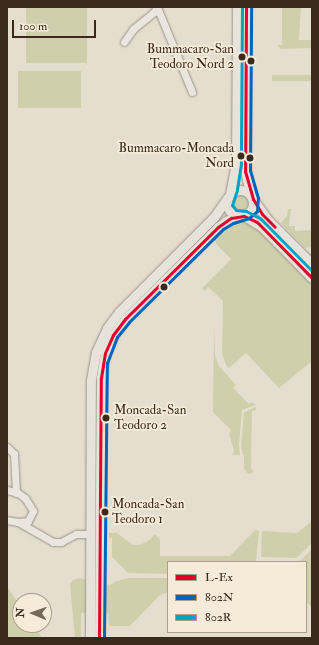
<!DOCTYPE html>
<html>
<head>
<meta charset="utf-8">
<style>
	body { margin:0 }
	#map { position:relative; width:319px; height:645px; overflow:hidden; background:#e5dece; font-family:"IM FELL Double Pica",serif }
	div>[style] { position:absolute }
	.green>* { inset:0; background:#d0cfac }
	.round { border-radius:50% }
	.roads { filter:drop-shadow(0 0 1px #9a9489) drop-shadow(0 0 1px #9a9489) }
	.minor>* { height:7px; margin:-3.5px; padding:0 3.5px; transform-origin:3.5px; border-radius:3.5px; background:#eae6df }
	.major>* { height:9px; margin:-4.5px; padding:0 4.5px; transform-origin:4.5px; border-radius:4.5px; background:#e7e3da }
	.major>.ring { margin:-4.5px; padding:0; box-sizing:content-box; background:none; border:9px solid #e7e3da; border-radius:50% }
	.bus-1>* { height:3px; margin:-1.5px; padding:0 1.5px; transform-origin:1.5px; border-radius:1.5px; background:#e4002b }
	.bus-2>* { height:3px; margin:-1.5px; padding:0 1.5px; transform-origin:1.5px; border-radius:1.5px; background:#0065bd }
	.bus-3>* { height:3px; margin:-1.5px; padding:0 1.5px; transform-origin:1.5px; border-radius:1.5px; background:#03a3c5 }
	.dots>* { width:11px; height:11px; translate:-50% -50%; box-sizing:border-box; border:2px solid #f4ecd9; border-radius:50% }
	span { translate:-50% -50%; white-space:nowrap; text-align:center; line-height:1.15; -webkit-text-stroke:3.5px #f4ecd9; paint-order:stroke }
	.bus-label { font-size:13px; color:#3a291d }
	.right { translate:-100% -50%; text-align:right }
	.left { translate:0 -50%; text-align:left }
	.frame { position:absolute; inset:0; border:8px solid #3a291d; pointer-events:none }
	.legend { position:absolute; left:167px; top:561px; width:140px; height:72px; box-sizing:border-box; background:#f4ecd9; border:1px solid #aa9e8e; margin:0; padding:5px 7px; list-style:none; font-size:12px; color:#3a291d }
	.legend li { display:flex; align-items:center; gap:8px; height:20px }
	.legend b { width:20px; border:1px solid #aa9e8e }
	.north { position:absolute; left:12px; top:593px; width:40px; height:40px; box-sizing:border-box; background:#f4ecd9; border:1px solid #aa9e8e; border-radius:50%; rotate:272deg; font-size:11px; font-weight:700; line-height:16px; text-align:center; color:#3a291d }
	.north::after { content:''; display:block; margin:auto; width:14px; height:18px; background:#76685b; clip-path:polygon(50% 0,100% 100%,50% 72%,0 100%) }
	.scale { position:absolute; left:12px; top:20px; width:84px; height:18px; box-sizing:border-box; border:2px solid #3a291d; border-top:0; padding-left:5px; font-size:12px; line-height:14px; white-space:nowrap; color:#3a291d; -webkit-text-stroke:3px #f4ecd9; paint-order:stroke }
</style>
</head>
<body>
<div id="map">
	<div class="green">
		<i style="clip-path:polygon(26px 7px,87px 7px,87px 63px,26px 63px)"></i>
		<i style="clip-path:polygon(282px 7px,301px 7px,299px 40px,312px 40px,312px 48px,281px 49px,277px 45px,282px 45px)"></i>
		<i style="clip-path:polygon(18px 71px,81px 71px,81px 108px,18px 108px)"></i>
		<i style="clip-path:polygon(272px 75px,312px 75px,312px 81px,272px 81px)"></i>
		<i class="round" style="left:232px;top:195px;width:16px;height:16px"></i>
		<i style="clip-path:polygon(288px 209px,291px 209px,289px 226px,295px 226px,295px 231px,312px 230px,312px 247px,305px 248px,281px 223px,287px 216px)"></i>
		<i style="clip-path:polygon(214px 222px,215px 225px,125px 314px,99px 360px,97px 380px,96px 531px,94px 531px,94px 380px,97px 360px,115px 321px)"></i>
		<i style="clip-path:polygon(235px 222px,247px 222px,256px 227px,312px 284px,312px 361px,279px 388px,246px 353px,229px 368px,226px 365px,222px 353px,223px 301px,208px 287px,205px 291px,202px 288px,231px 259px,217px 245px,213px 238px,223px 228px)"></i>
		<i style="clip-path:polygon(214px 324px,215px 355px,219px 366px,236px 385px,233px 388px,249px 404px,252px 402px,255px 405px,242px 410px,239px 445px,240px 455px,232px 455px,234px 451px,229px 434px,231px 430px,213px 412px)"></i>
		<i style="clip-path:polygon(256px 407px,256px 410px,252px 411px,251px 468px,254px 472px,249px 474px,246px 472px,244px 468px,244px 455px,243px 455px,241px 446px,244px 412px)"></i>
		<i style="clip-path:polygon(312px 521px,312px 543px,296px 558px,261px 557px,262px 531px,297px 533px)"></i>
		<i style="clip-path:polygon(255px 530px,259px 531px,256px 562px,168px 562px,168px 574px,128px 573px,112px 557px,112px 538px,109px 538px,109px 533px,117px 533px,133px 545px,139px 545px,147px 542px,155px 534px,160px 540px,160px 556px,230px 556px)"></i>
		<i style="clip-path:polygon(312px 549px,312px 607px,306px 602px,306px 562px,299px 562px)"></i>
		<i style="clip-path:polygon(79px 578px,110px 585px,114px 582px,128px 578px,168px 578px,168px 593px,161px 594px,130px 626px,109px 626px,108px 613px,81px 613px,81px 638px,75px 638px,70px 584px,73px 580px)"></i>
		<i style="clip-path:polygon(7px 587px,20px 605px,20px 625px,34px 625px,42px 638px,7px 638px)"></i>
	</div>
	<div class="roads">
		<div class="minor">
			<i style="left:157px;top:7px;width:92px;rotate:67.6deg"></i>
			<i style="left:124px;top:42px;width:16px;rotate:-55deg"></i>
			<i style="left:133px;top:29px;width:27px;rotate:-39deg"></i>
			<i style="left:154px;top:12px;width:6px;rotate:-59deg"></i>
			<i style="left:7px;top:447px;width:10px;rotate:45deg"></i>
			<i style="left:14px;top:454px;width:39px;rotate:87deg"></i>
			<i style="left:7px;top:490px;width:11px;rotate:15deg"></i>
			<i style="left:18px;top:493px;width:9px;rotate:36deg"></i>
			<i style="left:25px;top:498px;width:15px;rotate:58deg"></i>
			<i style="left:33px;top:511px;width:11px;rotate:117deg"></i>
			<i style="left:28px;top:521px;width:10px;rotate:174deg"></i>
			<i style="left:18px;top:522px;width:11px;rotate:-170deg"></i>
			<i style="left:18px;top:522px;width:40px;rotate:29.7deg"></i>
			<i style="left:53px;top:542px;width:8px"></i>
			<i style="left:61px;top:542px;width:17px;rotate:-28deg"></i>
			<i style="left:76px;top:534px;width:15px"></i>
		</div>
		<div class="major">
			<i style="left:246px;top:7px;width:164px;rotate:90.3deg"></i>
			<i style="left:245px;top:171px;width:26px;rotate:77deg"></i>
			<i class="ring" style="left:227px;top:190px;width:17px;height:17px"></i>
			<i style="left:230px;top:194px;width:31px;rotate:-79deg"></i>
			<i style="left:236px;top:164px;width:157px;rotate:-89.6deg"></i>
			<i style="left:253px;top:199px;width:24px;rotate:55deg"></i>
			<i style="left:267px;top:219px;width:64px;rotate:45deg"></i>
			<i style="left:244px;top:216px;width:21px;rotate:31deg"></i>
			<i style="left:262px;top:227px;width:71px;rotate:45.6deg"></i>
			<i style="left:90px;top:638px;width:258px;rotate:-89.8deg"></i>
			<i style="left:91px;top:380px;width:28px;rotate:-80deg"></i>
			<i style="left:96px;top:352px;width:26px;rotate:-65deg"></i>
			<i style="left:107px;top:328px;width:20px;rotate:-53deg"></i>
			<i style="left:119px;top:312px;width:134px;rotate:-45deg"></i>
			<i style="left:214px;top:217px;width:24px;rotate:-55deg"></i>
			<i style="left:99px;top:638px;width:260px;rotate:-89.6deg"></i>
			<i style="left:101px;top:378px;width:25px;rotate:-81deg"></i>
			<i style="left:105px;top:353px;width:20px;rotate:-66deg"></i>
			<i style="left:113px;top:335px;width:20px;rotate:-53deg"></i>
			<i style="left:125px;top:319px;width:131px;rotate:-44.7deg"></i>
			<i style="left:218px;top:227px;width:10px;rotate:-37deg"></i>
			<i style="left:226px;top:221px;width:13px;rotate:-23deg"></i>
		</div>
	</div>
	<div class="bus-1">
		<i style="left:246px;top:7px;width:164px;rotate:90.3deg"></i>
		<i style="left:245px;top:171px;width:29px;rotate:74deg"></i>
		<i style="left:253px;top:199px;width:17px;rotate:59deg"></i>
		<i style="left:262px;top:214px;width:18px;rotate:45deg"></i>
		<i style="left:99px;top:638px;width:260px;rotate:-89.6deg"></i>
		<i style="left:101px;top:378px;width:25px;rotate:-81deg"></i>
		<i style="left:105px;top:353px;width:20px;rotate:-66deg"></i>
		<i style="left:113px;top:335px;width:20px;rotate:-53deg"></i>
		<i style="left:125px;top:319px;width:131px;rotate:-44.7deg"></i>
		<i style="left:218px;top:227px;width:16px;rotate:-35deg"></i>
		<i style="left:231px;top:218px;width:13px;rotate:-9deg"></i>
		<i style="left:244px;top:216px;width:14px;rotate:25deg"></i>
		<i style="left:257px;top:222px;width:78px;rotate:45.5deg"></i>
	</div>
	<div class="bus-2">
		<i style="left:104px;top:638px;width:275px;rotate:-89.4deg"></i>
		<i style="left:107px;top:363px;width:28px;rotate:-69deg"></i>
		<i style="left:117px;top:337px;width:19px;rotate:-51deg"></i>
		<i style="left:129px;top:322px;width:132px;rotate:-44.7deg"></i>
		<i style="left:223px;top:229px;width:12px;rotate:-31deg"></i>
		<i style="left:233px;top:223px;width:17px;rotate:-17deg"></i>
		<i style="left:249px;top:218px;width:11px;rotate:-41deg"></i>
		<i style="left:257px;top:211px;width:13px;rotate:-86deg"></i>
		<i style="left:258px;top:198px;width:29px;rotate:-106deg"></i>
		<i style="left:250px;top:170px;width:163px;rotate:-89.6deg"></i>
	</div>
	<div class="bus-3">
		<i style="left:242px;top:7px;width:157px;rotate:90.4deg"></i>
		<i style="left:241px;top:164px;width:26px;rotate:99deg"></i>
		<i style="left:237px;top:190px;width:16px;rotate:108deg"></i>
		<i style="left:232px;top:205px;width:6px;rotate:51deg"></i>
		<i style="left:236px;top:210px;width:10px;rotate:6deg"></i>
		<i style="left:246px;top:211px;width:16px;rotate:27deg"></i>
		<i style="left:260px;top:218px;width:74px;rotate:45.5deg"></i>
	</div>
	<div class="dots">
		<i style="left:242px;top:57px;background:#3a291d"></i>
		<i style="left:251px;top:61px;background:#3a291d"></i>
		<i style="left:241px;top:156px;background:#3a291d"></i>
		<i style="left:250px;top:158px;background:#3a291d"></i>
		<i style="left:164px;top:287px;background:#3a291d"></i>
		<i style="left:106px;top:418px;background:#3a291d"></i>
		<i style="left:105px;top:512px;background:#3a291d"></i>
	</div>
	<div class="bus-label">
		<span class="right" style="left:234px;top:57px">Bummacaro-San<br>Teodoro Nord 2</span>
		<span class="right" style="left:234px;top:156px">Bummacaro-Moncada<br>Nord</span>
		<span class="left" style="left:114px;top:418px">Moncada-San<br>Teodoro 2</span>
		<span class="left" style="left:112px;top:512px">Moncada-San<br>Teodoro 1</span>
	</div>
	<div class="frame"></div>
	<ul class="legend">
	<li><b style="height:5px;background:#e4002b"></b>L-Ex</li>
	<li><b style="height:5px;background:#0065bd"></b>802N</li>
	<li><b style="height:5px;background:#03a3c5"></b>802R</li>
	</ul>
	<div class="north">N</div>
	<div class="scale">100 m</div>
</div>
</body>
</html>
